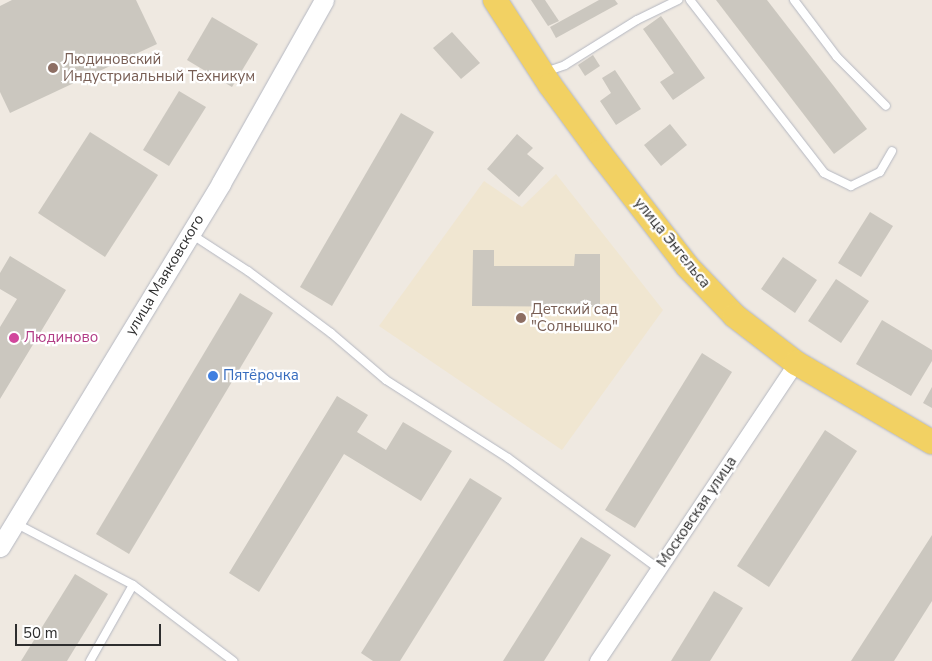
<!DOCTYPE html>
<html>
<head>
<meta charset="utf-8">
<style>
	body { margin:0 }
	#map { position:relative; width:932px; height:661px; overflow:hidden; background:#efe9e1; font-family:"Nunito Sans",sans-serif }
	div>[style] { position:absolute }
	.education>* { inset:0; background:#f0e6d1 }
	.building>* { inset:0; background:#cbc7bf }
	.roads { filter:drop-shadow(0 0 1px #b4b7c1) drop-shadow(0 0 1px #b4b7c1) }
	.service>* { height:8px; margin:-4px; padding:0 4px; transform-origin:4px; border-radius:4px; background:#fff }
	.minor>* { height:15px; margin:-7.5px; padding:0 7.5px; transform-origin:7.5px; border-radius:7.5px; background:#fff }
	.tertiary>* { height:19px; margin:-9.5px; padding:0 9.5px; transform-origin:9.5px; border-radius:9.5px; background:#fff }
	.primary>* { height:24px; margin:-12px; padding:0 12px; transform-origin:12px; border-radius:12px; background:#f2d163 }
	.dots>* { width:14px; height:14px; translate:-50% -50%; box-sizing:border-box; border:2px solid #fff; border-radius:50% }
	span { translate:-50% -50%; white-space:nowrap; text-align:center; line-height:1.15; -webkit-text-stroke:4.5px #fff; paint-order:stroke }
	.education-label { font-size:15px; color:#785e54 }
	.left { translate:0 -50%; text-align:left }
	.street-label { font-size:15px; color:#2e2e2e }
	.hotel-label { font-size:15px; color:#b23c85 }
	.shop-label { font-size:15px; color:#366cbe }
	.scale { position:absolute; left:15px; top:624px; width:146px; height:22px; box-sizing:border-box; border:2px solid #2e2e2e; border-top:0; padding-left:6px; font-size:15px; line-height:18px; white-space:nowrap; color:#2e2e2e; -webkit-text-stroke:4px #fff; paint-order:stroke }
</style>
</head>
<body>
<div id="map">
	<div class="education">
		<i style="clip-path:polygon(556px 174px,663px 310px,562px 450px,379px 326px,484px 181px,522px 207px)"></i>
	</div>
	<div class="building">
		<i style="clip-path:polygon(12px 0,136px 0,157px 44px,10px 113px,0 92px,0 6px)"></i>
		<i style="clip-path:polygon(531px 0,545px 0,559px 21px,548px 26px)"></i>
		<i style="clip-path:polygon(599px 0,615px 0,618px 4px,556px 38px,550px 27px)"></i>
		<i style="clip-path:polygon(716px 0,767px 0,867px 129px,834px 154px)"></i>
		<i style="clip-path:polygon(661px 16px,705px 78px,673px 100px,660px 82px,674px 73px,643px 29px)"></i>
		<i style="clip-path:polygon(212px 17px,258px 44px,232px 87px,187px 60px)"></i>
		<i style="clip-path:polygon(452px 32px,480px 63px,461px 79px,433px 48px)"></i>
		<i style="clip-path:polygon(593px 55px,600px 66px,585px 76px,578px 65px)"></i>
		<i style="clip-path:polygon(615px 70px,641px 109px,616px 125px,600px 101px,611px 93px,602px 78px)"></i>
		<i style="clip-path:polygon(179px 91px,206px 107px,169px 166px,143px 150px)"></i>
		<i style="clip-path:polygon(401px 113px,434px 132px,332px 306px,300px 287px)"></i>
		<i style="clip-path:polygon(670px 124px,687px 145px,661px 166px,644px 145px)"></i>
		<i style="clip-path:polygon(90px 132px,158px 175px,105px 257px,38px 213px)"></i>
		<i style="clip-path:polygon(517px 134px,533px 148px,527px 154px,544px 168px,519px 197px,487px 169px)"></i>
		<i style="clip-path:polygon(870px 212px,893px 226px,861px 277px,838px 263px)"></i>
		<i style="clip-path:polygon(473px 250px,494px 250px,494px 266px,574px 266px,575px 254px,600px 254px,600px 307px,472px 306px)"></i>
		<i style="clip-path:polygon(10px 256px,66px 290px,0 399px,0 327px,17px 299px,0 289px,0 273px)"></i>
		<i style="clip-path:polygon(783px 257px,817px 280px,795px 313px,761px 289px)"></i>
		<i style="clip-path:polygon(836px 279px,869px 301px,841px 343px,808px 321px)"></i>
		<i style="clip-path:polygon(240px 293px,273px 313px,129px 554px,96px 534px)"></i>
		<i style="clip-path:polygon(882px 320px,932px 350px,932px 361px,911px 396px,856px 364px)"></i>
		<i style="clip-path:polygon(702px 353px,732px 372px,635px 528px,605px 510px)"></i>
		<i style="clip-path:polygon(932px 387px,932px 408px,923px 403px)"></i>
		<i style="clip-path:polygon(337px 396px,368px 415px,357px 432px,386px 450px,403px 422px,452px 451px,421px 501px,344px 454px,259px 592px,229px 573px)"></i>
		<i style="clip-path:polygon(825px 430px,857px 451px,769px 587px,737px 566px)"></i>
		<i style="clip-path:polygon(470px 478px,502px 498px,400px 661px,373px 661px,361px 653px)"></i>
		<i style="clip-path:polygon(932px 535px,932px 601px,894px 661px,851px 661px)"></i>
		<i style="clip-path:polygon(581px 537px,611px 555px,544px 661px,503px 661px)"></i>
		<i style="clip-path:polygon(75px 574px,108px 594px,67px 661px,21px 661px)"></i>
		<i style="clip-path:polygon(714px 591px,743px 608px,710px 661px,671px 661px)"></i>
	</div>
	<div class="roads">
		<div class="service">
			<i style="left:690px;top:0;width:219px;rotate:52.2deg"></i>
			<i style="left:824px;top:173px;width:30px;rotate:26deg"></i>
			<i style="left:851px;top:186px;width:32px;rotate:-26deg"></i>
			<i style="left:880px;top:172px;width:24px;rotate:-60deg"></i>
			<i style="left:794px;top:0;width:71px;rotate:53deg"></i>
			<i style="left:837px;top:57px;width:69px;rotate:45deg"></i>
			<i style="left:545px;top:72px;width:21px;rotate:-19deg"></i>
			<i style="left:565px;top:65px;width:85px;rotate:-32deg"></i>
			<i style="left:637px;top:20px;width:46px;rotate:-26deg"></i>
			<i style="left:191px;top:234px;width:68px;rotate:33deg"></i>
			<i style="left:248px;top:271px;width:104px;rotate:36.8deg"></i>
			<i style="left:331px;top:333px;width:72px;rotate:40.5deg"></i>
			<i style="left:386px;top:380px;width:145px;rotate:32.6deg"></i>
			<i style="left:508px;top:458px;width:187px;rotate:36.3deg"></i>
			<i style="left:15px;top:523px;width:133px;rotate:27.7deg"></i>
			<i style="left:133px;top:585px;width:126px;rotate:37.2deg"></i>
			<i style="left:90px;top:661px;width:87px;rotate:-60.5deg"></i>
		</div>
		<div class="minor">
			<i style="left:597px;top:661px;width:358px;rotate:-56.3deg"></i>
		</div>
		<div class="tertiary">
			<i style="left:0;top:547px;width:426px;rotate:-58.7deg"></i>
			<i style="left:221px;top:183px;width:210px;rotate:-60.6deg"></i>
		</div>
		<div class="primary">
			<i style="left:495px;top:0;width:101px;rotate:57.1deg"></i>
			<i style="left:550px;top:85px;width:83px;rotate:53.8deg"></i>
			<i style="left:599px;top:152px;width:144px;rotate:52.3deg"></i>
			<i style="left:687px;top:266px;width:69px;rotate:46.2deg"></i>
			<i style="left:735px;top:316px;width:77px;rotate:37.6deg"></i>
			<i style="left:796px;top:363px;width:157px;rotate:30.2deg"></i>
		</div>
	</div>
	<div class="dots">
		<i style="left:53px;top:68px;background:#8d6e63"></i>
		<i style="left:521px;top:318px;background:#8d6e63"></i>
		<i style="left:14px;top:338px;background:#d1479c"></i>
		<i style="left:213px;top:376px;background:#3f7fe0"></i>
	</div>
	<div class="education-label">
		<span class="left" style="left:63px;top:68px">Людиновский<br>Индустриальный Техникум</span>
		<span class="left" style="left:531px;top:318px">Детский сад<br>"Солнышко"</span>
	</div>
	<div class="street-label">
		<span style="left:672px;top:243px;rotate:51deg">улица Энгельса</span>
		<span style="left:165px;top:275px;rotate:-59deg">улица Маяковского</span>
		<span style="left:697px;top:512px;rotate:-56deg">Московская улица</span>
	</div>
	<div class="hotel-label">
		<span class="left" style="left:24px;top:338px">Людиново</span>
	</div>
	<div class="shop-label">
		<span class="left" style="left:223px;top:376px">Пятёрочка</span>
	</div>
	<div class="scale">50 m</div>
</div>
</body>
</html>
